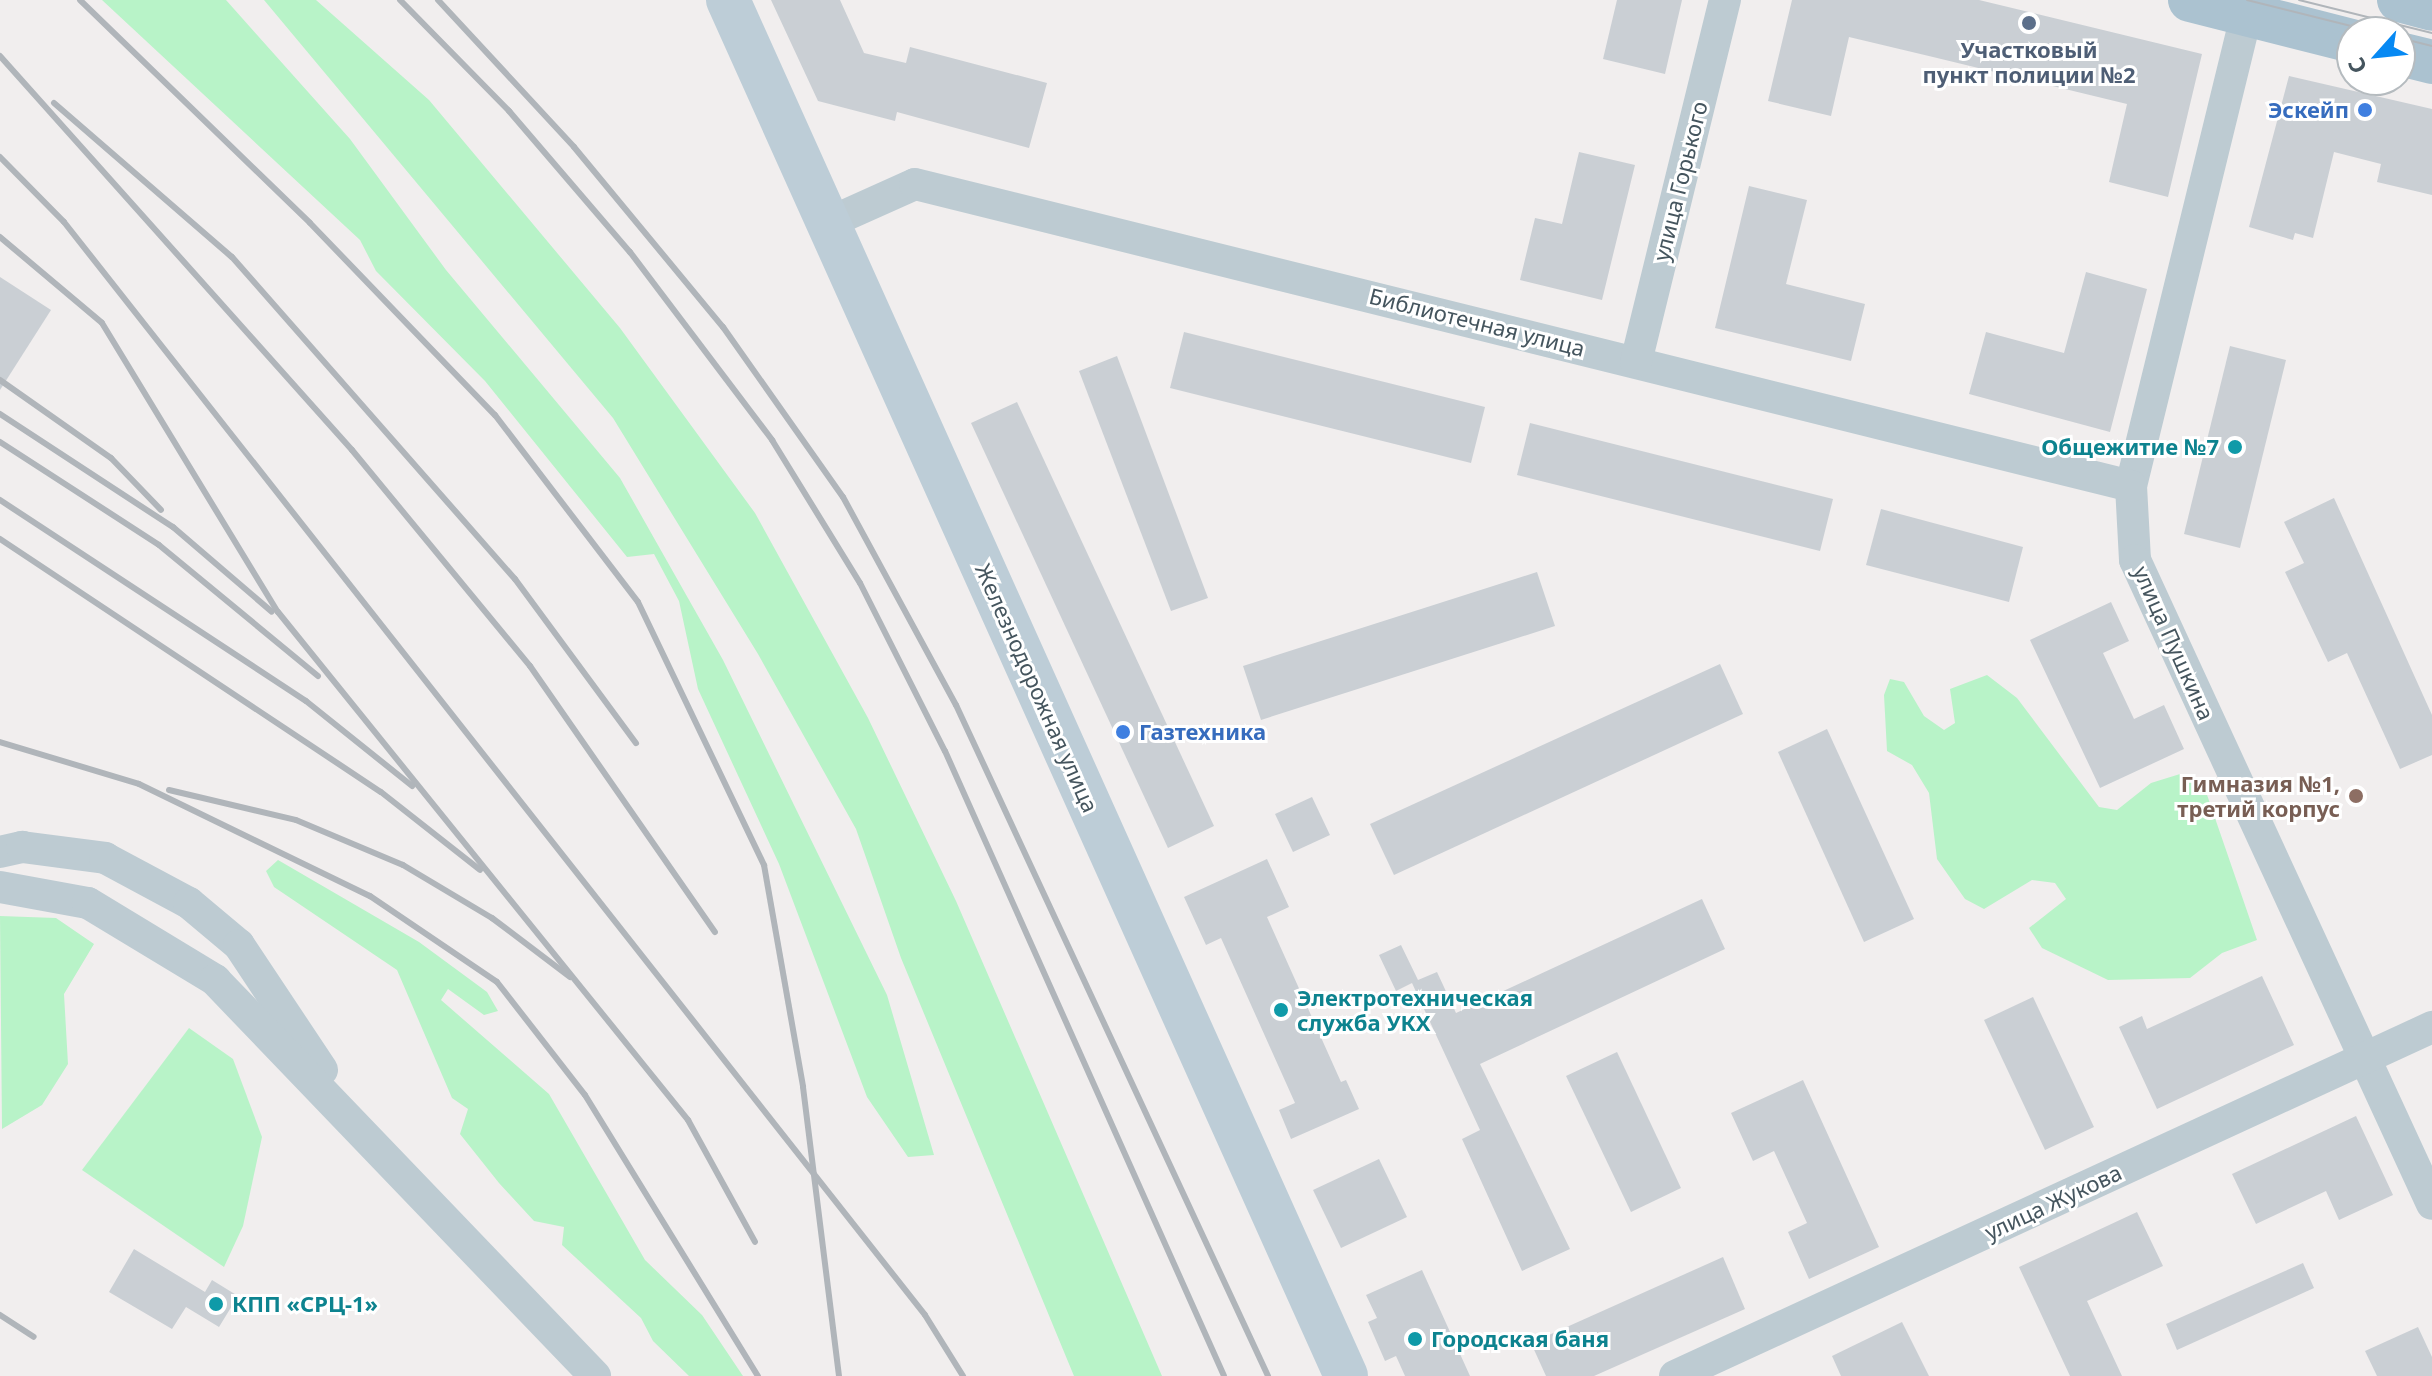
<!DOCTYPE html>
<html>
<head>
<meta charset="utf-8">
<style>
	body { margin:0 }
	#map { position:relative; width:2432px; height:1376px; overflow:hidden; background:#f1eeee; font-family:"Noto Sans",sans-serif }
	div>[style] { position:absolute }
	.green>* { inset:0; background:#b8f3c8 }
	.building>* { inset:0; background:#cacfd4 }
	.minor>* { height:32px; margin:-16px; padding:0 16px; transform-origin:16px; border-radius:16px; background:#bdcbd2 }
	.secondary>* { height:44px; margin:-22px; padding:0 22px; transform-origin:22px; border-radius:22px; background:#bdcdd7 }
	.primary>* { height:44px; margin:-22px; padding:0 22px; transform-origin:22px; border-radius:22px; background:#abc2d0 }
	.tram>* { height:2px; margin:-1px; padding:0 1px; transform-origin:1px; border-radius:1px; background:#b0b5ba }
	.rail>* { height:6px; margin:-3px; padding:0 3px; transform-origin:3px; border-radius:3px; background:#b0b5ba }
	.dots>* { width:22px; height:22px; translate:-50% -50%; box-sizing:border-box; border:4px solid #fff; border-radius:50% }
	span { translate:-50% -50%; white-space:nowrap; text-align:center; line-height:1.15; -webkit-text-stroke:6px #fff; paint-order:stroke }
	.service-label { font-size:22px; color:#4e5e75; font-weight:700 }
	.shop-label { font-size:22px; color:#366cbe; font-weight:700 }
	.right { translate:-100% -50%; text-align:right }
	.left { translate:0 -50%; text-align:left }
	.street-label { font-size:22px; color:#45555e }
	.culture-label { font-size:22px; color:#0d838f; font-weight:700 }
	.education-label { font-size:22px; color:#785e54; font-weight:700 }
	.north { position:absolute; left:2336px; top:16px; width:80px; height:80px; box-sizing:border-box; background:#fff; border:2px solid #b5bbbf; border-radius:50%; rotate:243deg; font-size:22px; font-weight:700; line-height:32px; text-align:center; color:#45555e }
	.north::after { content:''; display:block; margin:auto; width:28px; height:36px; background:#0789f3; clip-path:polygon(50% 0,100% 100%,50% 72%,0 100%) }
</style>
</head>
<body>
<div id="map">
	<div class="green">
		<i style="clip-path:polygon(102px 0,226px 0,350px 139px,446px 270px,620px 478px,723px 660px,887px 995px,934px 1155px,908px 1157px,867px 1097px,779px 864px,698px 689px,679px 601px,654px 554px,627px 557px,485px 381px,376px 271px,360px 240px)"></i>
		<i style="clip-path:polygon(264px 0,316px 0,429px 100px,620px 328px,755px 513px,868px 718px,956px 901px,1162px 1376px,1074px 1376px,901px 958px,856px 829px,758px 654px,613px 418px)"></i>
		<i style="clip-path:polygon(1987px 675px,2017px 698px,2099px 807px,2117px 810px,2151px 783px,2180px 774px,2205px 789px,2257px 940px,2222px 953px,2190px 978px,2108px 980px,2042px 948px,2029px 928px,2066px 899px,2055px 883px,2032px 880px,1984px 909px,1965px 899px,1937px 859px,1929px 793px,1912px 765px,1887px 751px,1884px 695px,1890px 679px,1904px 682px,1924px 716px,1944px 730px,1955px 723px,1950px 689px)"></i>
		<i style="clip-path:polygon(278px 860px,419px 942px,487px 992px,498px 1011px,484px 1015px,448px 989px,441px 1000px,549px 1094px,645px 1260px,702px 1315px,743px 1376px,689px 1376px,653px 1341px,641px 1318px,562px 1245px,564px 1227px,534px 1221px,499px 1183px,460px 1134px,468px 1109px,452px 1098px,397px 970px,274px 887px,266px 871px)"></i>
		<i style="clip-path:polygon(0 916px,56px 918px,94px 944px,64px 994px,68px 1064px,42px 1105px,2px 1129px)"></i>
		<i style="clip-path:polygon(189px 1028px,233px 1059px,262px 1137px,243px 1226px,224px 1267px,82px 1170px)"></i>
	</div>
	<div class="building">
		<i style="clip-path:polygon(771px 0,840px 0,864px 53px,906px 63px,910px 47px,1047px 83px,1029px 148px,897px 112px,895px 121px,818px 101px)"></i>
		<i style="clip-path:polygon(1617px 0,1682px 0,1665px 74px,1603px 59px)"></i>
		<i style="clip-path:polygon(1792px 0,1979px 0,2202px 54px,2168px 197px,2109px 182px,2127px 104px,1933px 57px,1849px 37px,1831px 116px,1768px 101px)"></i>
		<i style="clip-path:polygon(2289px 76px,2432px 109px,2432px 195px,2377px 182px,2381px 164px,2334px 152px,2313px 238px,2295px 233px,2293px 240px,2249px 227px)"></i>
		<i style="clip-path:polygon(1579px 152px,1635px 165px,1602px 300px,1520px 280px,1535px 218px,1562px 224px)"></i>
		<i style="clip-path:polygon(1749px 186px,1807px 200px,1786px 284px,1865px 304px,1851px 361px,1715px 328px)"></i>
		<i style="clip-path:polygon(2086px 272px,2147px 289px,2110px 432px,1969px 394px,1986px 332px,2064px 353px)"></i>
		<i style="clip-path:polygon(0 277px,51px 310px,0 390px)"></i>
		<i style="clip-path:polygon(1184px 332px,1485px 407px,1471px 463px,1170px 388px)"></i>
		<i style="clip-path:polygon(2230px 346px,2286px 360px,2240px 548px,2184px 534px)"></i>
		<i style="clip-path:polygon(1117px 356px,1208px 598px,1171px 611px,1079px 371px)"></i>
		<i style="clip-path:polygon(1017px 402px,1214px 826px,1168px 848px,971px 423px)"></i>
		<i style="clip-path:polygon(1530px 423px,1833px 499px,1820px 551px,1517px 475px)"></i>
		<i style="clip-path:polygon(2334px 498px,2432px 715px,2432px 755px,2400px 769px,2347px 653px,2328px 662px,2285px 572px,2304px 563px,2284px 522px)"></i>
		<i style="clip-path:polygon(1881px 509px,2023px 547px,2009px 602px,1866px 565px)"></i>
		<i style="clip-path:polygon(1537px 572px,1555px 626px,1261px 720px,1243px 666px)"></i>
		<i style="clip-path:polygon(2111px 602px,2129px 641px,2103px 653px,2134px 719px,2164px 705px,2184px 749px,2100px 788px,2030px 640px)"></i>
		<i style="clip-path:polygon(1720px 664px,1743px 714px,1394px 875px,1370px 824px)"></i>
		<i style="clip-path:polygon(1827px 729px,1914px 919px,1864px 942px,1778px 752px)"></i>
		<i style="clip-path:polygon(1312px 797px,1330px 835px,1293px 852px,1275px 814px)"></i>
		<i style="clip-path:polygon(1267px 859px,1289px 907px,1267px 917px,1341px 1082px,1346px 1080px,1359px 1109px,1291px 1139px,1279px 1110px,1295px 1103px,1221px 938px,1206px 945px,1184px 897px)"></i>
		<i style="clip-path:polygon(1702px 899px,1725px 949px,1480px 1064px,1570px 1249px,1522px 1271px,1462px 1139px,1480px 1130px,1412px 983px,1396px 991px,1379px 955px,1401px 945px,1418px 980px,1437px 972px,1456px 1013px)"></i>
		<i style="clip-path:polygon(2262px 976px,2294px 1045px,2157px 1109px,2119px 1027px,2142px 1016px,2147px 1029px)"></i>
		<i style="clip-path:polygon(2033px 997px,2094px 1127px,2045px 1150px,1984px 1020px)"></i>
		<i style="clip-path:polygon(1617px 1052px,1681px 1188px,1631px 1212px,1566px 1076px)"></i>
		<i style="clip-path:polygon(1803px 1080px,1879px 1247px,1809px 1279px,1788px 1232px,1807px 1223px,1774px 1151px,1753px 1161px,1731px 1113px)"></i>
		<i style="clip-path:polygon(2356px 1116px,2393px 1195px,2339px 1220px,2326px 1191px,2256px 1224px,2232px 1174px)"></i>
		<i style="clip-path:polygon(1379px 1159px,1407px 1217px,1341px 1248px,1313px 1190px)"></i>
		<i style="clip-path:polygon(2137px 1212px,2163px 1266px,2087px 1301px,2122px 1376px,2070px 1376px,2019px 1267px)"></i>
		<i style="clip-path:polygon(134px 1249px,205px 1292px,212px 1280px,238px 1296px,219px 1327px,186px 1307px,172px 1329px,109px 1292px)"></i>
		<i style="clip-path:polygon(1723px 1257px,1745px 1309px,1594px 1376px,1546px 1376px,1531px 1343px)"></i>
		<i style="clip-path:polygon(2303px 1263px,2314px 1288px,2177px 1350px,2166px 1324px)"></i>
		<i style="clip-path:polygon(1422px 1270px,1470px 1376px,1405px 1376px,1396px 1356px,1385px 1361px,1368px 1322px,1377px 1318px,1366px 1295px)"></i>
		<i style="clip-path:polygon(1902px 1322px,1929px 1376px,1841px 1376px,1832px 1356px)"></i>
		<i style="clip-path:polygon(2418px 1327px,2432px 1357px,2432px 1376px,2377px 1376px,2365px 1351px)"></i>
	</div>
	<div class="minor">
		<i style="left:2250px;top:0;width:500px;rotate:103.76deg"></i>
		<i style="left:2131px;top:486px;width:74px;rotate:86.9deg"></i>
		<i style="left:2135px;top:560px;width:709px;rotate:65.24deg"></i>
		<i style="left:828px;top:223px;width:95px;rotate:-24.1deg"></i>
		<i style="left:915px;top:184px;width:1253px;rotate:13.95deg"></i>
		<i style="left:1636px;top:362px;width:373px;rotate:-76.2deg"></i>
		<i style="left:0;top:852px;width:23px;rotate:-13deg"></i>
		<i style="left:22px;top:847px;width:84px;rotate:7.5deg"></i>
		<i style="left:105px;top:858px;width:95px;rotate:28.2deg"></i>
		<i style="left:189px;top:903px;width:65px;rotate:40deg"></i>
		<i style="left:239px;top:945px;width:150px;rotate:56.4deg"></i>
		<i style="left:0;top:887px;width:89px;rotate:10.3deg"></i>
		<i style="left:88px;top:903px;width:149px;rotate:31.2deg"></i>
		<i style="left:215px;top:980px;width:549px;rotate:46.18deg"></i>
		<i style="left:1675px;top:1376px;width:834px;rotate:-24.75deg"></i>
	</div>
	<div class="secondary">
		<i style="left:728px;top:0;width:1508px;rotate:65.81deg"></i>
	</div>
	<div class="primary">
		<i style="left:2190px;top:0;width:167px;rotate:14.2deg"></i>
		<i style="left:2399px;top:0;width:34px;rotate:15deg"></i>
		<i style="left:2400px;top:54px;width:33px;rotate:14deg"></i>
	</div>
	<div class="tram">
		<i style="left:2247px;top:0;width:132px;rotate:14deg"></i>
		<i style="left:2299px;top:0;width:137px;rotate:13.9deg"></i>
		<i style="left:2400px;top:38px;width:33px;rotate:14deg"></i>
	</div>
	<div class="rail">
		<i style="left:80px;top:0;width:320px;rotate:44.1deg"></i>
		<i style="left:310px;top:223px;width:267px;rotate:46.1deg"></i>
		<i style="left:495px;top:415px;width:235px;rotate:52.6deg"></i>
		<i style="left:638px;top:602px;width:292px;rotate:64.4deg"></i>
		<i style="left:764px;top:865px;width:225px;rotate:80deg"></i>
		<i style="left:803px;top:1087px;width:291px;rotate:82.9deg"></i>
		<i style="left:400px;top:0;width:156px;rotate:45.5deg"></i>
		<i style="left:509px;top:111px;width:186px;rotate:49.4deg"></i>
		<i style="left:630px;top:252px;width:236px;rotate:52.9deg"></i>
		<i style="left:772px;top:440px;width:168px;rotate:58.4deg"></i>
		<i style="left:860px;top:583px;width:188px;rotate:63.2deg"></i>
		<i style="left:945px;top:751px;width:684px;rotate:65.94deg"></i>
		<i style="left:438px;top:0;width:200px;rotate:47.2deg"></i>
		<i style="left:574px;top:147px;width:234px;rotate:50.4deg"></i>
		<i style="left:723px;top:327px;width:208px;rotate:54.8deg"></i>
		<i style="left:843px;top:497px;width:237px;rotate:61.5deg"></i>
		<i style="left:956px;top:705px;width:740px;rotate:65.06deg"></i>
		<i style="left:0;top:56px;width:528px;rotate:48.22deg"></i>
		<i style="left:352px;top:450px;width:280px;rotate:50.5deg"></i>
		<i style="left:530px;top:666px;width:324px;rotate:55.2deg"></i>
		<i style="left:54px;top:103px;width:235px;rotate:40.9deg"></i>
		<i style="left:232px;top:257px;width:429px;rotate:48.7deg"></i>
		<i style="left:515px;top:579px;width:204px;rotate:53.6deg"></i>
		<i style="left:0;top:157px;width:91px;rotate:45.4deg"></i>
		<i style="left:64px;top:222px;width:1391px;rotate:51.77deg"></i>
		<i style="left:925px;top:1315px;width:72px;rotate:58.1deg"></i>
		<i style="left:0;top:237px;width:133px;rotate:40.1deg"></i>
		<i style="left:102px;top:323px;width:338px;rotate:58.7deg"></i>
		<i style="left:278px;top:612px;width:653px;rotate:51.09deg"></i>
		<i style="left:688px;top:1120px;width:139px;rotate:61.2deg"></i>
		<i style="left:0;top:380px;width:136px;rotate:35.1deg"></i>
		<i style="left:111px;top:458px;width:72px;rotate:46.1deg"></i>
		<i style="left:0;top:414px;width:207px;rotate:33.2deg"></i>
		<i style="left:173px;top:527px;width:130px;rotate:40.6deg"></i>
		<i style="left:0;top:442px;width:189px;rotate:32.9deg"></i>
		<i style="left:159px;top:545px;width:206px;rotate:39.5deg"></i>
		<i style="left:0;top:500px;width:366px;rotate:33.3deg"></i>
		<i style="left:306px;top:701px;width:136px;rotate:38.7deg"></i>
		<i style="left:0;top:539px;width:457px;rotate:33.6deg"></i>
		<i style="left:381px;top:792px;width:126px;rotate:38.2deg"></i>
		<i style="left:0;top:742px;width:145px;rotate:16.8deg"></i>
		<i style="left:139px;top:784px;width:257px;rotate:25.9deg"></i>
		<i style="left:370px;top:896px;width:153px;rotate:34.1deg"></i>
		<i style="left:497px;top:982px;width:143px;rotate:52.1deg"></i>
		<i style="left:585px;top:1095px;width:330px;rotate:58.4deg"></i>
		<i style="left:169px;top:790px;width:130px;rotate:13.3deg"></i>
		<i style="left:296px;top:820px;width:116px;rotate:22.8deg"></i>
		<i style="left:403px;top:865px;width:104px;rotate:30.8deg"></i>
		<i style="left:492px;top:918px;width:98px;rotate:37.1deg"></i>
		<i style="left:0;top:1315px;width:40px;rotate:32.9deg"></i>
	</div>
	<div class="dots">
		<i style="left:2029px;top:23px;background:#5c6f8a"></i>
		<i style="left:2365px;top:110px;background:#3f7fe0"></i>
		<i style="left:2235px;top:447px;background:#0f9aa8"></i>
		<i style="left:1123px;top:732px;background:#3f7fe0"></i>
		<i style="left:2356px;top:796px;background:#8d6e63"></i>
		<i style="left:1281px;top:1010px;background:#0f9aa8"></i>
		<i style="left:216px;top:1304px;background:#0f9aa8"></i>
		<i style="left:1415px;top:1339px;background:#0f9aa8"></i>
	</div>
	<div class="service-label">
		<span style="left:2029px;top:62px">Участковый<br>пункт полиции №2</span>
	</div>
	<div class="shop-label">
		<span class="right" style="left:2349px;top:110px">Эскейп</span>
		<span class="left" style="left:1139px;top:732px">Газтехника</span>
	</div>
	<div class="street-label">
		<span style="left:1680px;top:181px;rotate:-76deg">улица Горького</span>
		<span style="left:1477px;top:322px;rotate:14deg">Библиотечная улица</span>
		<span style="left:2174px;top:643px;rotate:66deg">улица Пушкина</span>
		<span style="left:1037px;top:688px;rotate:66deg">Железнодорожная улица</span>
		<span style="left:2053px;top:1202px;rotate:-25deg">улица Жукова</span>
	</div>
	<div class="culture-label">
		<span class="right" style="left:2219px;top:447px">Общежитие №7</span>
		<span class="left" style="left:1297px;top:1010px">Электротехническая<br>служба УКХ</span>
		<span class="left" style="left:232px;top:1304px">КПП «СРЦ-1»</span>
		<span class="left" style="left:1431px;top:1339px">Городская баня</span>
	</div>
	<div class="education-label">
		<span class="right" style="left:2340px;top:796px">Гимназия №1,<br>третий корпус</span>
	</div>
	<div class="north">С</div>
</div>
</body>
</html>
